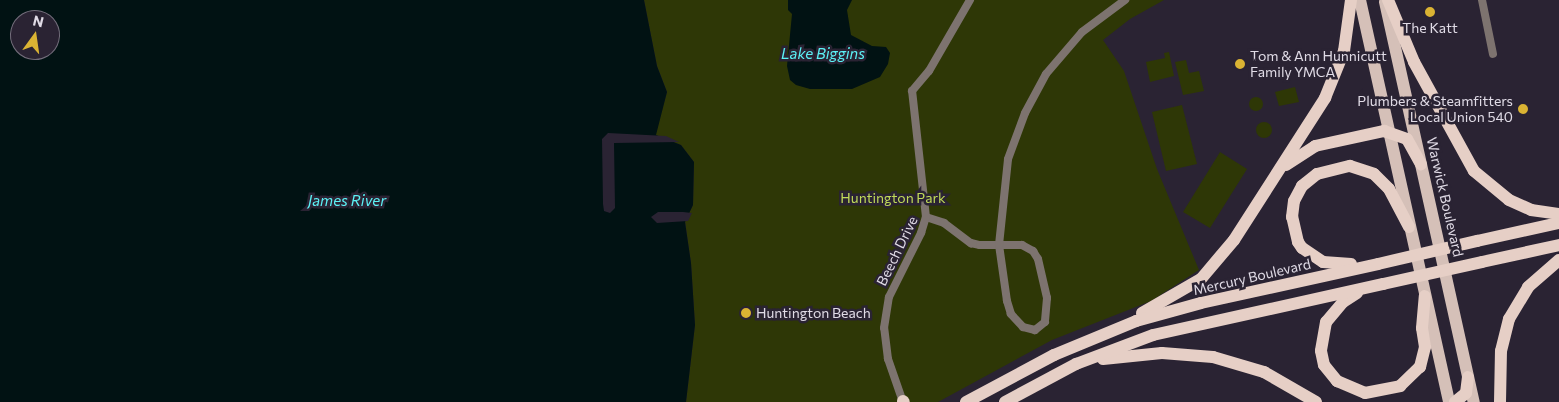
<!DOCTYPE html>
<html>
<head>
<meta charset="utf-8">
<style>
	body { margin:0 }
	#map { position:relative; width:1559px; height:402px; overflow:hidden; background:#2a2333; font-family:Commissioner,sans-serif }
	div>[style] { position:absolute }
	.green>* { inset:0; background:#2e3706 }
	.round { border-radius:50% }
	.water>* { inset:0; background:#011213 }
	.pier>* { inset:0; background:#2a2333 }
	.minor>* { height:8px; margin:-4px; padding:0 4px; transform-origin:4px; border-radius:4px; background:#7d736f }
	.primary>* { height:12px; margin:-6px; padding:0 6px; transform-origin:6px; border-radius:6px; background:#d5c0b8 }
	.trunk>* { height:12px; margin:-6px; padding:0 6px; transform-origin:6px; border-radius:6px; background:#e6cfc6 }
	.trunk-bridge>* { height:12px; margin:-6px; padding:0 6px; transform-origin:6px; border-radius:6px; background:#e6cfc6 }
	.dots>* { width:14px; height:14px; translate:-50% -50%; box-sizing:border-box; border:2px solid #2a2333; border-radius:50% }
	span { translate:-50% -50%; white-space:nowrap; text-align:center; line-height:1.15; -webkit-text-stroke:5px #2a2333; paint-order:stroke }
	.poi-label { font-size:14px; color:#e0dbe6 }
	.left { translate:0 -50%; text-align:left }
	.right { translate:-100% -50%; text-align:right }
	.street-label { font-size:14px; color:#e0dbe6 }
	.park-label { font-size:14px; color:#c0da59 }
	.water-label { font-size:15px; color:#5cf2f6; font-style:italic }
	.north { position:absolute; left:10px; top:10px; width:50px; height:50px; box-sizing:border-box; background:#2a2333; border:1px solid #736d7b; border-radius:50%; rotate:14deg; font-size:14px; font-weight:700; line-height:20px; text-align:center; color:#e0dbe6 }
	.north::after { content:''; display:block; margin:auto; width:18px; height:22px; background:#dab333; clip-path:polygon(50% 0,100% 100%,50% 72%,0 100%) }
</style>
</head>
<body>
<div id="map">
	<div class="green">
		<i style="clip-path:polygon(644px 0,1164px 0,1130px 19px,1103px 40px,1124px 71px,1157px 169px,1199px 270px,1151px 301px,1052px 340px,938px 402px,686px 402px,695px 325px,691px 263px,685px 221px,693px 205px,694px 162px,681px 145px,655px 135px,667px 92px,657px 66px)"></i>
		<i style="clip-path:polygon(1169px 52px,1174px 76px,1150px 82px,1146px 62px,1165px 58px,1164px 53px)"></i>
		<i style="clip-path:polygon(1186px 60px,1189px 73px,1199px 71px,1204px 91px,1183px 95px,1175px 62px)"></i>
		<i style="clip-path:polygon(1295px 87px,1299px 102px,1279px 106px,1275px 92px)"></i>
		<i class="round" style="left:1249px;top:97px;width:14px;height:14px"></i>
		<i style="clip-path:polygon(1182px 105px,1197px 164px,1166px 171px,1152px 112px)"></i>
		<i class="round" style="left:1256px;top:122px;width:16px;height:16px"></i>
		<i style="clip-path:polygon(1220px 152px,1247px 169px,1210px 228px,1183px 212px)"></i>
	</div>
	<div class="water">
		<i style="clip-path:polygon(evenodd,0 0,644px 0,657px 66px,667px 92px,656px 135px,681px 145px,694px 162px,693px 205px,685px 222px,691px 263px,695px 325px,686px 402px,0 402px,0 0,20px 20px,50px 20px,50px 50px,20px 50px,20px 20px)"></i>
		<i style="clip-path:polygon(788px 0,852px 0,847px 10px,851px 35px,872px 46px,886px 47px,890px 53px,888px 64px,880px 77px,852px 89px,810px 89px,796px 85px,790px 80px,787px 66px,792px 14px,788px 10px)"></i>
	</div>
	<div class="pier">
		<i style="clip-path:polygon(608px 133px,666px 136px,679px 142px,614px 143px,615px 208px,610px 213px,604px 211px,603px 204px,602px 139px)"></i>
		<i style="clip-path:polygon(658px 212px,683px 212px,692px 213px,688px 221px,657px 223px,651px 217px)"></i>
	</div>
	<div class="minor">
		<i style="left:1482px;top:0;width:55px;rotate:78.5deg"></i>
		<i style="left:926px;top:217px;width:19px;rotate:18deg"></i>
		<i style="left:944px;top:223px;width:34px;rotate:37deg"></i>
		<i style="left:971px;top:243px;width:9px;rotate:13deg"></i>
		<i style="left:980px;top:245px;width:42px"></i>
		<i style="left:1022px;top:245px;width:13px;rotate:29deg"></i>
		<i style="left:1033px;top:251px;width:9px;rotate:58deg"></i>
		<i style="left:1038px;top:259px;width:40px;rotate:77deg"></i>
		<i style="left:1047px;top:298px;width:24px;rotate:95deg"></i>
		<i style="left:1045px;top:322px;width:13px;rotate:141deg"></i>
		<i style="left:1035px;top:330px;width:12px;rotate:-166deg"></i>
		<i style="left:1023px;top:327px;width:18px;rotate:-133deg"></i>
		<i style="left:1011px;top:314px;width:14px;rotate:-107deg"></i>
		<i style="left:1007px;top:301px;width:57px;rotate:-98.1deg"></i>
		<i style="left:999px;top:245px;width:86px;rotate:-84deg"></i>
		<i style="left:1008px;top:159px;width:49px;rotate:-69.7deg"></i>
		<i style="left:1025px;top:113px;width:44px;rotate:-61.7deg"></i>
		<i style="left:1046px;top:74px;width:55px;rotate:-49.4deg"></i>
		<i style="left:1082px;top:32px;width:54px;rotate:-36.7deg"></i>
		<i style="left:903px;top:402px;width:46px;rotate:-109.2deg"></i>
		<i style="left:888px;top:359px;width:31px;rotate:-97deg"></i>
		<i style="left:884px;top:328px;width:31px;rotate:-81deg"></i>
		<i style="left:889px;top:297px;width:72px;rotate:-63.4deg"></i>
		<i style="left:921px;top:233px;width:17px;rotate:-73deg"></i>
		<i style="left:926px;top:217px;width:127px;rotate:-96.3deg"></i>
		<i style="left:912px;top:91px;width:26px;rotate:-50deg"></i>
		<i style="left:929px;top:71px;width:82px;rotate:-60deg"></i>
	</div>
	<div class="primary">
		<i style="left:1360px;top:0;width:412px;rotate:77.5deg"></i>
		<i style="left:1385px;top:2px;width:410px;rotate:77.5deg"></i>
	</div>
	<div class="trunk">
		<i style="left:1388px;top:0;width:67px;rotate:67.2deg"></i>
		<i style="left:1414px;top:62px;width:124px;rotate:61.2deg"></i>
		<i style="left:1474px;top:171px;width:45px;rotate:39.6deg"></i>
		<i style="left:1509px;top:200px;width:24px;rotate:24deg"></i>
		<i style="left:1531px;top:210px;width:28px;rotate:8deg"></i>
		<i style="left:1286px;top:165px;width:35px;rotate:-33deg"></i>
		<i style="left:1315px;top:146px;width:71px;rotate:-12.3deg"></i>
		<i style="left:1384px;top:131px;width:24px;rotate:19deg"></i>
		<i style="left:1407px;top:139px;width:29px;rotate:61deg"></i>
		<i style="left:1477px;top:241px;width:84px;rotate:-12.4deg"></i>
		<i style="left:1482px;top:262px;width:79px;rotate:-12.4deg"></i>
		<i style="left:1351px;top:264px;width:28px;rotate:-176deg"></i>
		<i style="left:1323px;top:262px;width:25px;rotate:-146deg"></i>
		<i style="left:1302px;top:248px;width:7px;rotate:-124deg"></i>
		<i style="left:1298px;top:242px;width:26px;rotate:-103deg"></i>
		<i style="left:1292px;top:217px;width:16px;rotate:-83deg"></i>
		<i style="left:1294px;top:201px;width:17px;rotate:-62deg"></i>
		<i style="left:1302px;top:186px;width:19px;rotate:-39deg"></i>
		<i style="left:1317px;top:174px;width:34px;rotate:-14deg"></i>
		<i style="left:1350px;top:166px;width:25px;rotate:18deg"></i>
		<i style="left:1374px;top:174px;width:21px;rotate:45deg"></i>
		<i style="left:1389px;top:189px;width:43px;rotate:62.2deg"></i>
		<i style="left:1357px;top:293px;width:17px;rotate:147deg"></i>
		<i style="left:1343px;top:302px;width:26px;rotate:130deg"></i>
		<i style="left:1326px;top:322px;width:29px;rotate:100deg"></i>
		<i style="left:1321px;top:351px;width:14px;rotate:78deg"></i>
		<i style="left:1324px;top:365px;width:21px;rotate:51deg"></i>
		<i style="left:1337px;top:381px;width:30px;rotate:23deg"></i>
		<i style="left:1365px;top:393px;width:36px;rotate:-11deg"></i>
		<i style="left:1400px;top:386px;width:28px;rotate:-44deg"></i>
		<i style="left:1420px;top:367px;width:21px;rotate:-76deg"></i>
		<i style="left:1425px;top:347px;width:19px;rotate:-99deg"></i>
		<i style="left:1422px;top:328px;width:32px;rotate:-85deg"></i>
		<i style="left:1142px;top:313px;width:68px;rotate:-30deg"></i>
		<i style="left:1201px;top:279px;width:51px;rotate:-49.8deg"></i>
		<i style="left:1234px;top:240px;width:169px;rotate:-57.3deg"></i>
		<i style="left:1325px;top:98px;width:51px;rotate:-68deg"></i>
		<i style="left:1344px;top:51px;width:51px;rotate:-82.2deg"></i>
		<i style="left:1103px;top:359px;width:59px;rotate:-5.8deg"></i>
		<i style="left:1162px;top:353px;width:51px;rotate:4.5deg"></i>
		<i style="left:1213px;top:357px;width:53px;rotate:16.4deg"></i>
		<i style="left:1264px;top:372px;width:60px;rotate:30deg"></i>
		<i style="left:903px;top:401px;width:1px;rotate:45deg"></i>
		<i style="left:966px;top:402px;width:100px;rotate:-28.1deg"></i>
		<i style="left:1054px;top:355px;width:89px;rotate:-22.5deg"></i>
		<i style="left:1136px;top:321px;width:67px;rotate:-15.5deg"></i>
		<i style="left:1201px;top:303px;width:181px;rotate:-12.4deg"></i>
		<i style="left:1005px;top:402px;width:81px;rotate:-28.2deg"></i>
		<i style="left:1076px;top:364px;width:82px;rotate:-20.6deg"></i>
		<i style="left:1153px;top:335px;width:236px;rotate:-12.5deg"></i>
		<i style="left:1455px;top:402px;width:14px;rotate:-39deg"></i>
		<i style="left:1466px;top:393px;width:16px;rotate:-83deg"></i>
		<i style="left:1500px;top:402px;width:51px;rotate:-88.9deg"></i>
		<i style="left:1501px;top:351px;width:33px;rotate:-76deg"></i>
		<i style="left:1509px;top:319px;width:37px;rotate:-59deg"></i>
		<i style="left:1528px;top:287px;width:41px;rotate:-41.1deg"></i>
	</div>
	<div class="trunk-bridge">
		<i style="left:1378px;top:264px;width:102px;rotate:-13.1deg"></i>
		<i style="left:1383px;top:284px;width:101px;rotate:-12.5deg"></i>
	</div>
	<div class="dots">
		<i style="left:1430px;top:12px;background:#dab333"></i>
		<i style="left:1240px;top:64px;background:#dab333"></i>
		<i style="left:1523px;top:109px;background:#dab333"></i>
		<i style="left:746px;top:313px;background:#dab333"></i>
	</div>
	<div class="poi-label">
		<span style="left:1430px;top:28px">The Katt</span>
		<span class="left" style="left:1250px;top:64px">Tom &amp; Ann Hunnicutt<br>Family YMCA</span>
		<span class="right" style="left:1513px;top:109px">Plumbers &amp; Steamfitters<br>Local Union 540</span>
		<span class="left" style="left:756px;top:313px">Huntington Beach</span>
	</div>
	<div class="street-label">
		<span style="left:1445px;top:197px;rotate:77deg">Warwick Boulevard</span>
		<span style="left:897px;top:251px;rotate:-64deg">Beech Drive</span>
		<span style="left:1252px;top:277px;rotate:-13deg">Mercury Boulevard</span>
	</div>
	<div class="park-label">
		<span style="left:893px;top:198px">Huntington Park</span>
	</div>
	<div class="water-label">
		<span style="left:823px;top:54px">Lake Biggins</span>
		<span style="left:347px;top:201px">James River</span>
	</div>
	<div class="north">N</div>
</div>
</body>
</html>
